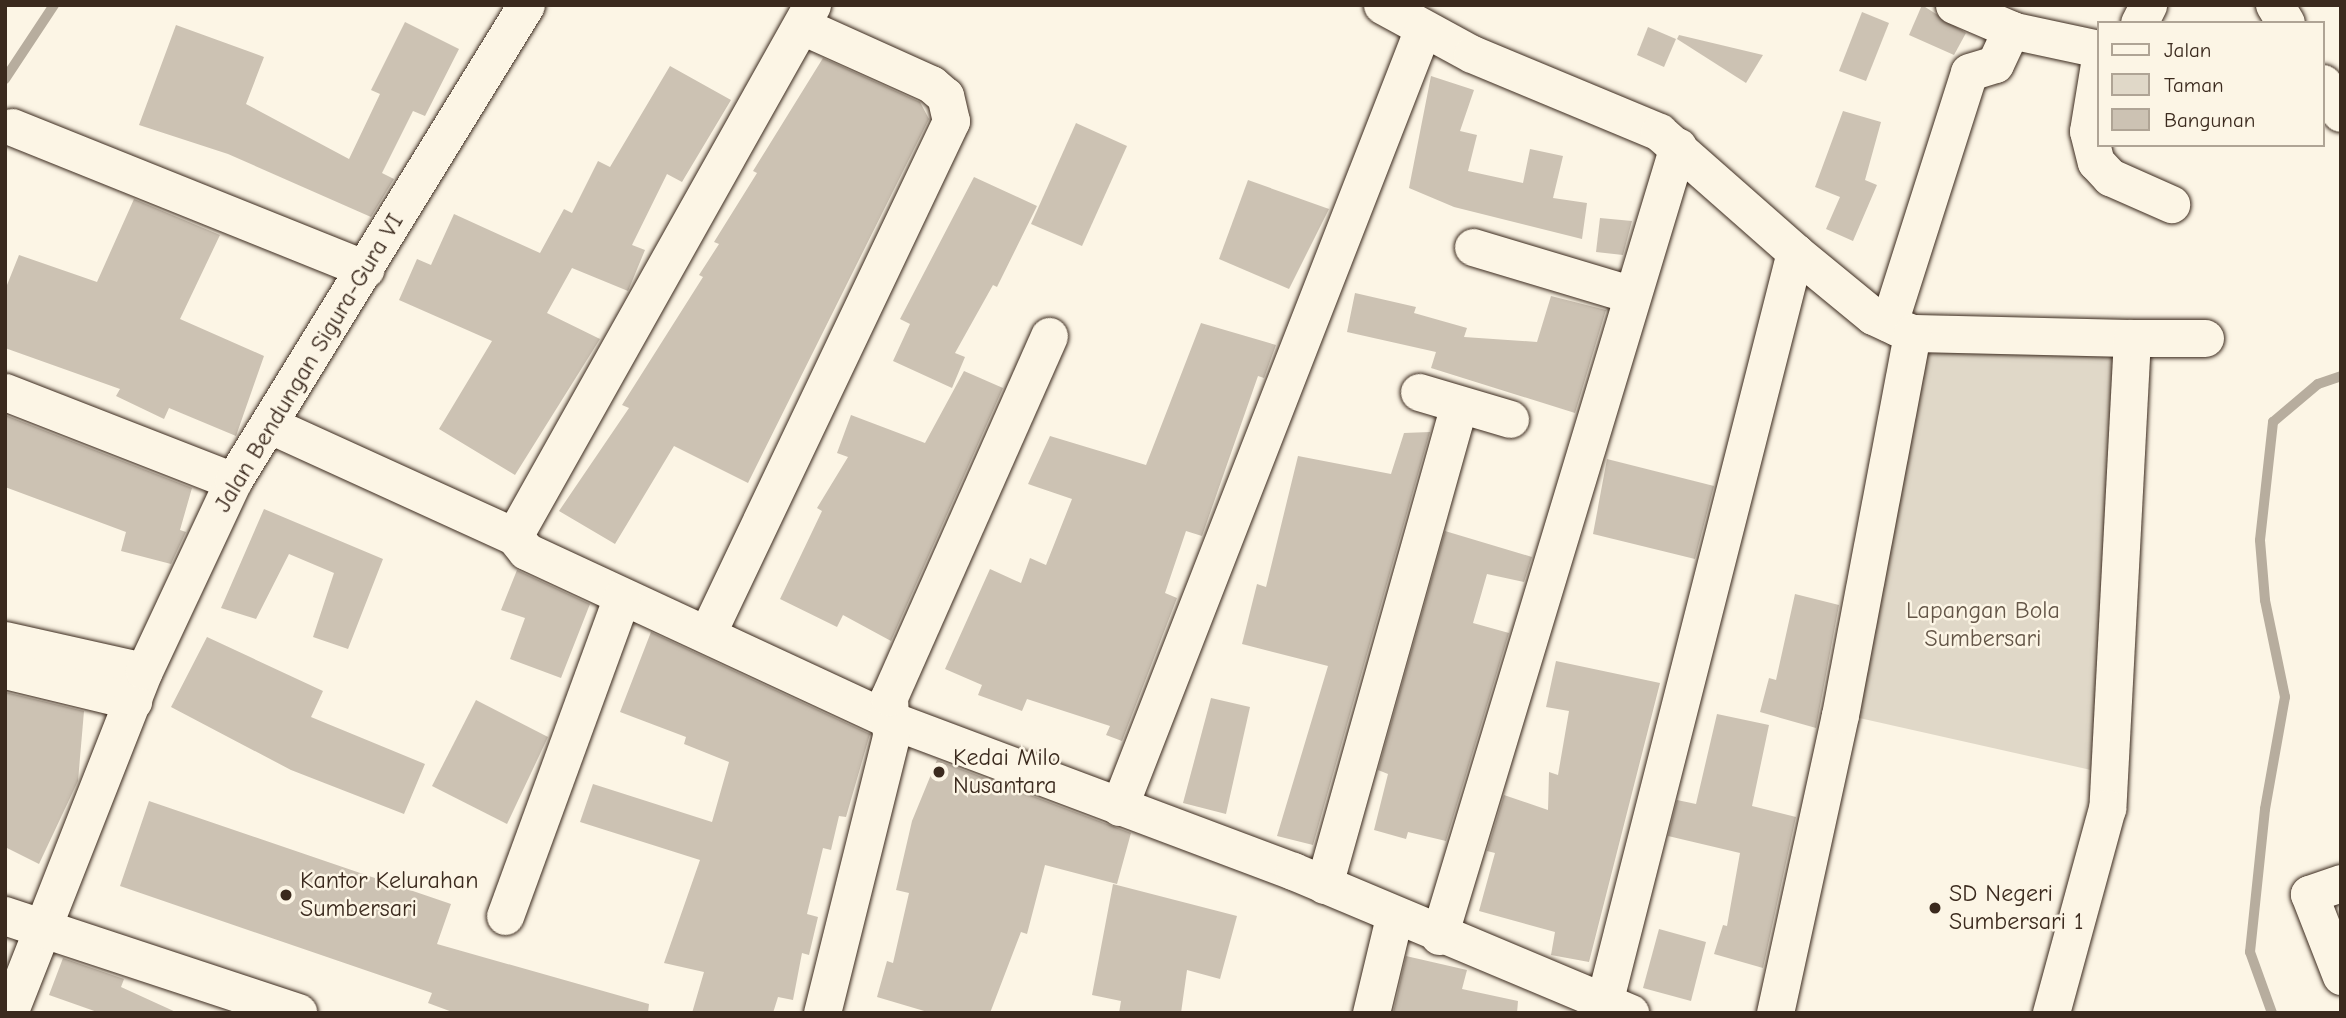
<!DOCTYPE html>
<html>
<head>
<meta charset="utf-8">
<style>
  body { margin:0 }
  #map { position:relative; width:2346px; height:1018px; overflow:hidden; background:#fcf5e5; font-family:"Comic Neue",sans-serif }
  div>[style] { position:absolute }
  .green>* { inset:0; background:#e0d8c8 }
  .stream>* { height:10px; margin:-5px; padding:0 5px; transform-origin:5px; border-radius:5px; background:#b7ad9e }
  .building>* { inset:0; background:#ccc2b3 }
  .roads { filter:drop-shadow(0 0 2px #3b2a1e) drop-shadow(0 0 2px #3b2a1e) }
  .street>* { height:37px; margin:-18.5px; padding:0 18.5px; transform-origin:18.5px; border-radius:18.5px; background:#fcf5e5 }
  .secondary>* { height:38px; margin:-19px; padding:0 19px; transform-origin:19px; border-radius:19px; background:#fcf5e5 }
  .primary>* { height:38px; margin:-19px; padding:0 19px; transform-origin:19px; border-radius:19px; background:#fcf5e5 }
  .dots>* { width:19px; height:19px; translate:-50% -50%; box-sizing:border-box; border:4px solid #fcf5e5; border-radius:50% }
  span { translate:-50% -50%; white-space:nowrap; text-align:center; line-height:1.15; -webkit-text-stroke:5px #fcf5e5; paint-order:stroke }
  .street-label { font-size:24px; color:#3b2a1e }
  .park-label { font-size:24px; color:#645648 }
  .poi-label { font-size:24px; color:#3b2a1e }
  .left { translate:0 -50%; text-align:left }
  .frame { position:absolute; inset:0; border:7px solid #3b2a1e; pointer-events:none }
  .legend { position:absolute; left:2097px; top:21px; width:228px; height:126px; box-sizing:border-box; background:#fcf5e5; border:2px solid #afa495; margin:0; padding:9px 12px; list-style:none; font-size:21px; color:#3b2a1e }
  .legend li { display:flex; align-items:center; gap:14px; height:35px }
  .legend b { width:35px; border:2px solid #afa495 }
</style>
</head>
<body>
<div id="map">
  <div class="green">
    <i style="clip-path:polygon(2115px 348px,2091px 770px,1846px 715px,1925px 349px)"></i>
  </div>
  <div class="stream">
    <i style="left:5px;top:79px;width:89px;rotate:-56.5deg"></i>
    <i style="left:2272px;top:1013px;width:65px;rotate:-109.8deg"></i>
    <i style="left:2250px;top:952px;width:144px;rotate:-84deg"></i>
    <i style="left:2265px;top:809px;width:114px;rotate:-79.9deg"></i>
    <i style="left:2285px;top:697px;width:99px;rotate:-101.7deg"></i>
    <i style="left:2265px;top:600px;width:60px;rotate:-94.8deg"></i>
    <i style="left:2260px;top:540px;width:119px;rotate:-83.7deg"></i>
    <i style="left:2273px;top:422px;width:59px;rotate:-40.2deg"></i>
    <i style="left:2318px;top:384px;width:24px;rotate:-19deg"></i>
  </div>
  <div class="building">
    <i style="clip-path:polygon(1922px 5px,1966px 33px,1954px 55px,1909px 35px)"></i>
    <i style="clip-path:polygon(1862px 12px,1889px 23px,1866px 81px,1839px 71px)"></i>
    <i style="clip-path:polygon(405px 22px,459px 49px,425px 116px,413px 111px,382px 173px,394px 179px,371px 217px,228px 154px,139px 125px,176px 25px,264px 57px,246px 104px,349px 159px,380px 94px,371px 90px)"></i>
    <i style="clip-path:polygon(1648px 27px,1676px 39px,1664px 67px,1637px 55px)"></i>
    <i style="clip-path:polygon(1679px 35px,1763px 55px,1746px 83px,1677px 39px)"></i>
    <i style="clip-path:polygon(823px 58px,920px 102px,929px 119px,748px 483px,674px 446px,615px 544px,559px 511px,629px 408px,622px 405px,703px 277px,699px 275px,719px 244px,714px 242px,757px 173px,753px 171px)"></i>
    <i style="clip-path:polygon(670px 66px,731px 100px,682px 182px,667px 174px,632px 245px,645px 250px,628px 291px,572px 268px,547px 313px,600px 339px,515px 475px,439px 429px,492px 341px,399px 300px,417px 259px,431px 265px,454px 214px,540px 253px,564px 209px,572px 213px,598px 161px,610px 167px)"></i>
    <i style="clip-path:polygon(1431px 76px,1474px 90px,1460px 131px,1477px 135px,1468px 171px,1523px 183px,1530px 149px,1563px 156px,1553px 198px,1587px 203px,1582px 239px,1454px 207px,1409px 188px)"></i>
    <i style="clip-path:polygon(1843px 111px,1881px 122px,1865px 180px,1877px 185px,1853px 241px,1826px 229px,1840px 197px,1815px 187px)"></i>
    <i style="clip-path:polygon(1076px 123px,1127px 146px,1082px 246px,1031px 224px)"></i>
    <i style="clip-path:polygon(974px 177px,1037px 206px,997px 287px,993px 285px,955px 353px,965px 357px,952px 388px,893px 361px,910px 324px,900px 319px)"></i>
    <i style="clip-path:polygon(1248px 180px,1329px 209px,1289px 289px,1219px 259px)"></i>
    <i style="clip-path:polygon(134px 199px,220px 235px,180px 319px,264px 356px,236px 436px,169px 408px,164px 419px,116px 396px,120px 389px,5px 348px,5px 290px,19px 255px,97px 282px)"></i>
    <i style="clip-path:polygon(1600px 218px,1632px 221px,1623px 255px,1596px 252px)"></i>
    <i style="clip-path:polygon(1355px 293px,1416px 307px,1414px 313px,1467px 328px,1464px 337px,1537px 342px,1551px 296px,1606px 310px,1575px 413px,1431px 368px,1436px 352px,1347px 332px)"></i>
    <i style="clip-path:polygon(1201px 323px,1276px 345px,1264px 378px,1258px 376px,1202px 536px,1186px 531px,1165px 593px,1177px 598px,1122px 741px,1106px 735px,1110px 726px,1027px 699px,1022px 711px,978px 695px,982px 685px,945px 669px,990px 569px,1021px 583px,1030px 558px,1046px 565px,1072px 499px,1028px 484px,1050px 436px,1146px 465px)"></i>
    <i style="clip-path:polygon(964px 371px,1003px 388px,891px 641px,843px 615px,837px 627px,780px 599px,822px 511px,817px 508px,848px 457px,837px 453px,851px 415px,925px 443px)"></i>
    <i style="clip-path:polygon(5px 415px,192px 488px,180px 530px,186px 532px,171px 564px,121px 551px,126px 532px,5px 487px)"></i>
    <i style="clip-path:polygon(1430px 432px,1313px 845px,1277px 836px,1328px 666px,1242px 644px,1257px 584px,1266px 587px,1298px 456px,1391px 474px,1404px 433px)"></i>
    <i style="clip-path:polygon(1607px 459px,1714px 486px,1695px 559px,1593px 534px)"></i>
    <i style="clip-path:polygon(264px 509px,383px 559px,348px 649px,313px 637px,334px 573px,289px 554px,256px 619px,221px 608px)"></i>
    <i style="clip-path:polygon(1445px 531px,1532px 557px,1524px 582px,1487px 574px,1473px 623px,1509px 633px,1446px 841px,1408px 832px,1406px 839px,1374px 830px,1388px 774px,1378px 770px)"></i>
    <i style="clip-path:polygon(517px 570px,590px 604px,561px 678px,510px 659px,525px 618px,501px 610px)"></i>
    <i style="clip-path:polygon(1795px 594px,1839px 605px,1816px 728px,1760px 712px,1769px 678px,1776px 680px)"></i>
    <i style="clip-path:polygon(651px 632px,870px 734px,846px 817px,839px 816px,831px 850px,823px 848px,807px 914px,818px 917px,809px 955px,802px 953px,793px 1000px,778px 997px,773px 1013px,692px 1013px,704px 972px,664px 963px,700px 860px,580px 822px,593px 784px,712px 822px,729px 762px,684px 744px,686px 737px,620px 712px)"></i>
    <i style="clip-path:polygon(207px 637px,323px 691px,311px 717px,425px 764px,404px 814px,291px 770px,171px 707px)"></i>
    <i style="clip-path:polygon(1556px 661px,1660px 683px,1589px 962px,1551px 955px,1555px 932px,1479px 911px,1495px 853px,1487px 851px,1504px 795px,1548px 810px,1549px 772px,1558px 775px,1569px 711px,1546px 707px)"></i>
    <i style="clip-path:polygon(5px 692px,84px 711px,78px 781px,39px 864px,5px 847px)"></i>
    <i style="clip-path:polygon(1211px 698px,1250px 707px,1226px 814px,1183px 803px)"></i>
    <i style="clip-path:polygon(476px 700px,548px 737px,507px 824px,432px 786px)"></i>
    <i style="clip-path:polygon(1717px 714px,1769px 725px,1752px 806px,1796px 817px,1763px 968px,1714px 954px,1723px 925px,1727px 926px,1740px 853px,1668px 836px,1677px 800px,1696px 804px)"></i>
    <i style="clip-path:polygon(937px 760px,1131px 833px,1117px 884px,1045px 865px,1027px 934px,1021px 932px,990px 1013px,931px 1013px,877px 997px,887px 961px,893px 963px,909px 893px,896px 890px,912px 821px)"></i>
    <i style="clip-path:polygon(149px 801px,451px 904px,437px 944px,649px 1004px,648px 1013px,455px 1013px,428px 1003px,432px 993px,120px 886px)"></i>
    <i style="clip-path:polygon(1113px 884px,1237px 916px,1220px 979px,1187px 970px,1181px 1013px,1119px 1013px,1121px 1001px,1092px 995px)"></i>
    <i style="clip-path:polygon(1659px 929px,1706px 942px,1691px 1001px,1643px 988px)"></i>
    <i style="clip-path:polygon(1406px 956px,1467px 970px,1462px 989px,1518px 1001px,1517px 1013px,1393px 1013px)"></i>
    <i style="clip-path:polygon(63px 958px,124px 979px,121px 987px,178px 1013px,100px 1013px,49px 995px)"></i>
  </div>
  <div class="roads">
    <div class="street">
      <i style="left:1382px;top:5px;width:102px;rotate:28.6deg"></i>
      <i style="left:1472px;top:54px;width:203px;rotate:22.6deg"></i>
      <i style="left:1659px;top:132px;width:181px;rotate:41.4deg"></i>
      <i style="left:1795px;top:252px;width:101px;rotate:39.4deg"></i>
      <i style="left:1873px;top:316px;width:26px;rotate:25deg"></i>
      <i style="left:1897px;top:327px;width:16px;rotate:22deg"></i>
      <i style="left:1912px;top:333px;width:220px;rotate:1.3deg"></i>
      <i style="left:2132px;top:338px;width:471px;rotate:93deg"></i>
      <i style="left:2107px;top:808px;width:213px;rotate:105.3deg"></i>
      <i style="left:1954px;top:5px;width:66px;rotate:23.1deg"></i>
      <i style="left:2015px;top:31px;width:86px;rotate:12.1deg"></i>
      <i style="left:2139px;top:23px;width:20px;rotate:-63deg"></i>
      <i style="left:2099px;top:64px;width:68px;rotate:99.3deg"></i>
      <i style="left:2088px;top:131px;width:32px;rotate:76deg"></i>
      <i style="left:2096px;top:162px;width:21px;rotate:47deg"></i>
      <i style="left:2110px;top:177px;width:67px;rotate:23.9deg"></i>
      <i style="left:12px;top:127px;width:381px;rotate:21.9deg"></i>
      <i style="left:1473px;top:247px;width:164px;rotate:16.7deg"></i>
      <i style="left:1889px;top:323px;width:263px;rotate:-72.3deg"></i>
      <i style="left:1969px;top:72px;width:27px;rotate:-17deg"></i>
      <i style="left:1995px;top:64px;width:38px;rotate:-65deg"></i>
      <i style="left:2132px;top:338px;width:73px"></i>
      <i style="left:5px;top:392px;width:245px;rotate:21.3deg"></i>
      <i style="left:1419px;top:392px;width:95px;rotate:16.5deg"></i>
      <i style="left:270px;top:425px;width:268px;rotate:24.5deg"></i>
      <i style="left:514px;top:536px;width:19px;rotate:51deg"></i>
      <i style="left:526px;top:551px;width:397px;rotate:24.9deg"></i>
      <i style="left:886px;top:718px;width:435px;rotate:20.6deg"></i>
      <i style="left:1293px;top:871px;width:366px;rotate:22.8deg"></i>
      <i style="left:514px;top:536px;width:609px;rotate:-60.7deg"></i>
      <i style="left:708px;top:632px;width:566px;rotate:-64.57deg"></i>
      <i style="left:951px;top:121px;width:26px;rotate:-103deg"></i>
      <i style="left:945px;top:96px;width:18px;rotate:-139deg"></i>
      <i style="left:931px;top:84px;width:141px;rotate:-155.8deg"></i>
      <i style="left:5px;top:640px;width:142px;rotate:12.6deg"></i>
      <i style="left:5px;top:670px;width:132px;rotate:13.6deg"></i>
      <i style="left:1119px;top:807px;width:833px;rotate:-68.67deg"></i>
      <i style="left:2341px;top:883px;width:34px;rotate:161deg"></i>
      <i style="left:2309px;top:894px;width:88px;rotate:68.7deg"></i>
      <i style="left:1324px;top:885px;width:499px;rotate:-74.3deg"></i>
      <i style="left:505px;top:916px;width:340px;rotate:-69.9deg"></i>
      <i style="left:1439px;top:936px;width:825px;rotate:-73.17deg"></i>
      <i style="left:1604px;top:1003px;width:775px;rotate:-75.73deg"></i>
      <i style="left:9px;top:1013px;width:368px;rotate:-68.5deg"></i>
      <i style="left:144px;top:671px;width:210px;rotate:-64.9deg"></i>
      <i style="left:233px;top:481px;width:559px;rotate:-58.39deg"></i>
      <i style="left:822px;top:1013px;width:284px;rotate:-76deg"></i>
      <i style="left:891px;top:737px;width:40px;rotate:-92.9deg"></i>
      <i style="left:889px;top:697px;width:395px;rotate:-66.1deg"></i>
      <i style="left:1371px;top:1013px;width:99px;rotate:-76.5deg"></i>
      <i style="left:1775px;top:1013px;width:305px;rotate:-77.7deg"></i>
      <i style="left:1840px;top:715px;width:389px;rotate:-79.3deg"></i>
    </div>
    <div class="secondary">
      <i style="left:5px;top:916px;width:309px;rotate:18.3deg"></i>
    </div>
    <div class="primary">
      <i style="left:2275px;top:5px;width:21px;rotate:59deg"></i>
      <i style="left:2323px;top:84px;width:34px;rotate:58deg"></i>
    </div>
  </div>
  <div class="dots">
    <i style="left:939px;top:772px;background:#3b2a1e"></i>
    <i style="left:286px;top:895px;background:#3b2a1e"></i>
    <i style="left:1935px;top:908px;background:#3b2a1e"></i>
  </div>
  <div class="street-label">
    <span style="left:309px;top:363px;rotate:-59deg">Jalan Bendungan Sigura-Gura VI</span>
  </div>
  <div class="park-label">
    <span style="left:1983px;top:625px">Lapangan Bola<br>Sumbersari</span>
  </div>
  <div class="poi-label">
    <span class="left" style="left:953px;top:772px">Kedai Milo<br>Nusantara</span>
    <span class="left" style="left:300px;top:895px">Kantor Kelurahan<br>Sumbersari</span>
    <span class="left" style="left:1949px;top:908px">SD Negeri<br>Sumbersari 1</span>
  </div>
  <div class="frame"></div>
  <ul class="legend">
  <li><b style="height:9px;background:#fcf5e5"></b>Jalan</li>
  <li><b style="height:19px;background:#e0d8c8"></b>Taman</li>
  <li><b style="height:19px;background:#ccc2b3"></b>Bangunan</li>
  </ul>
</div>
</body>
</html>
